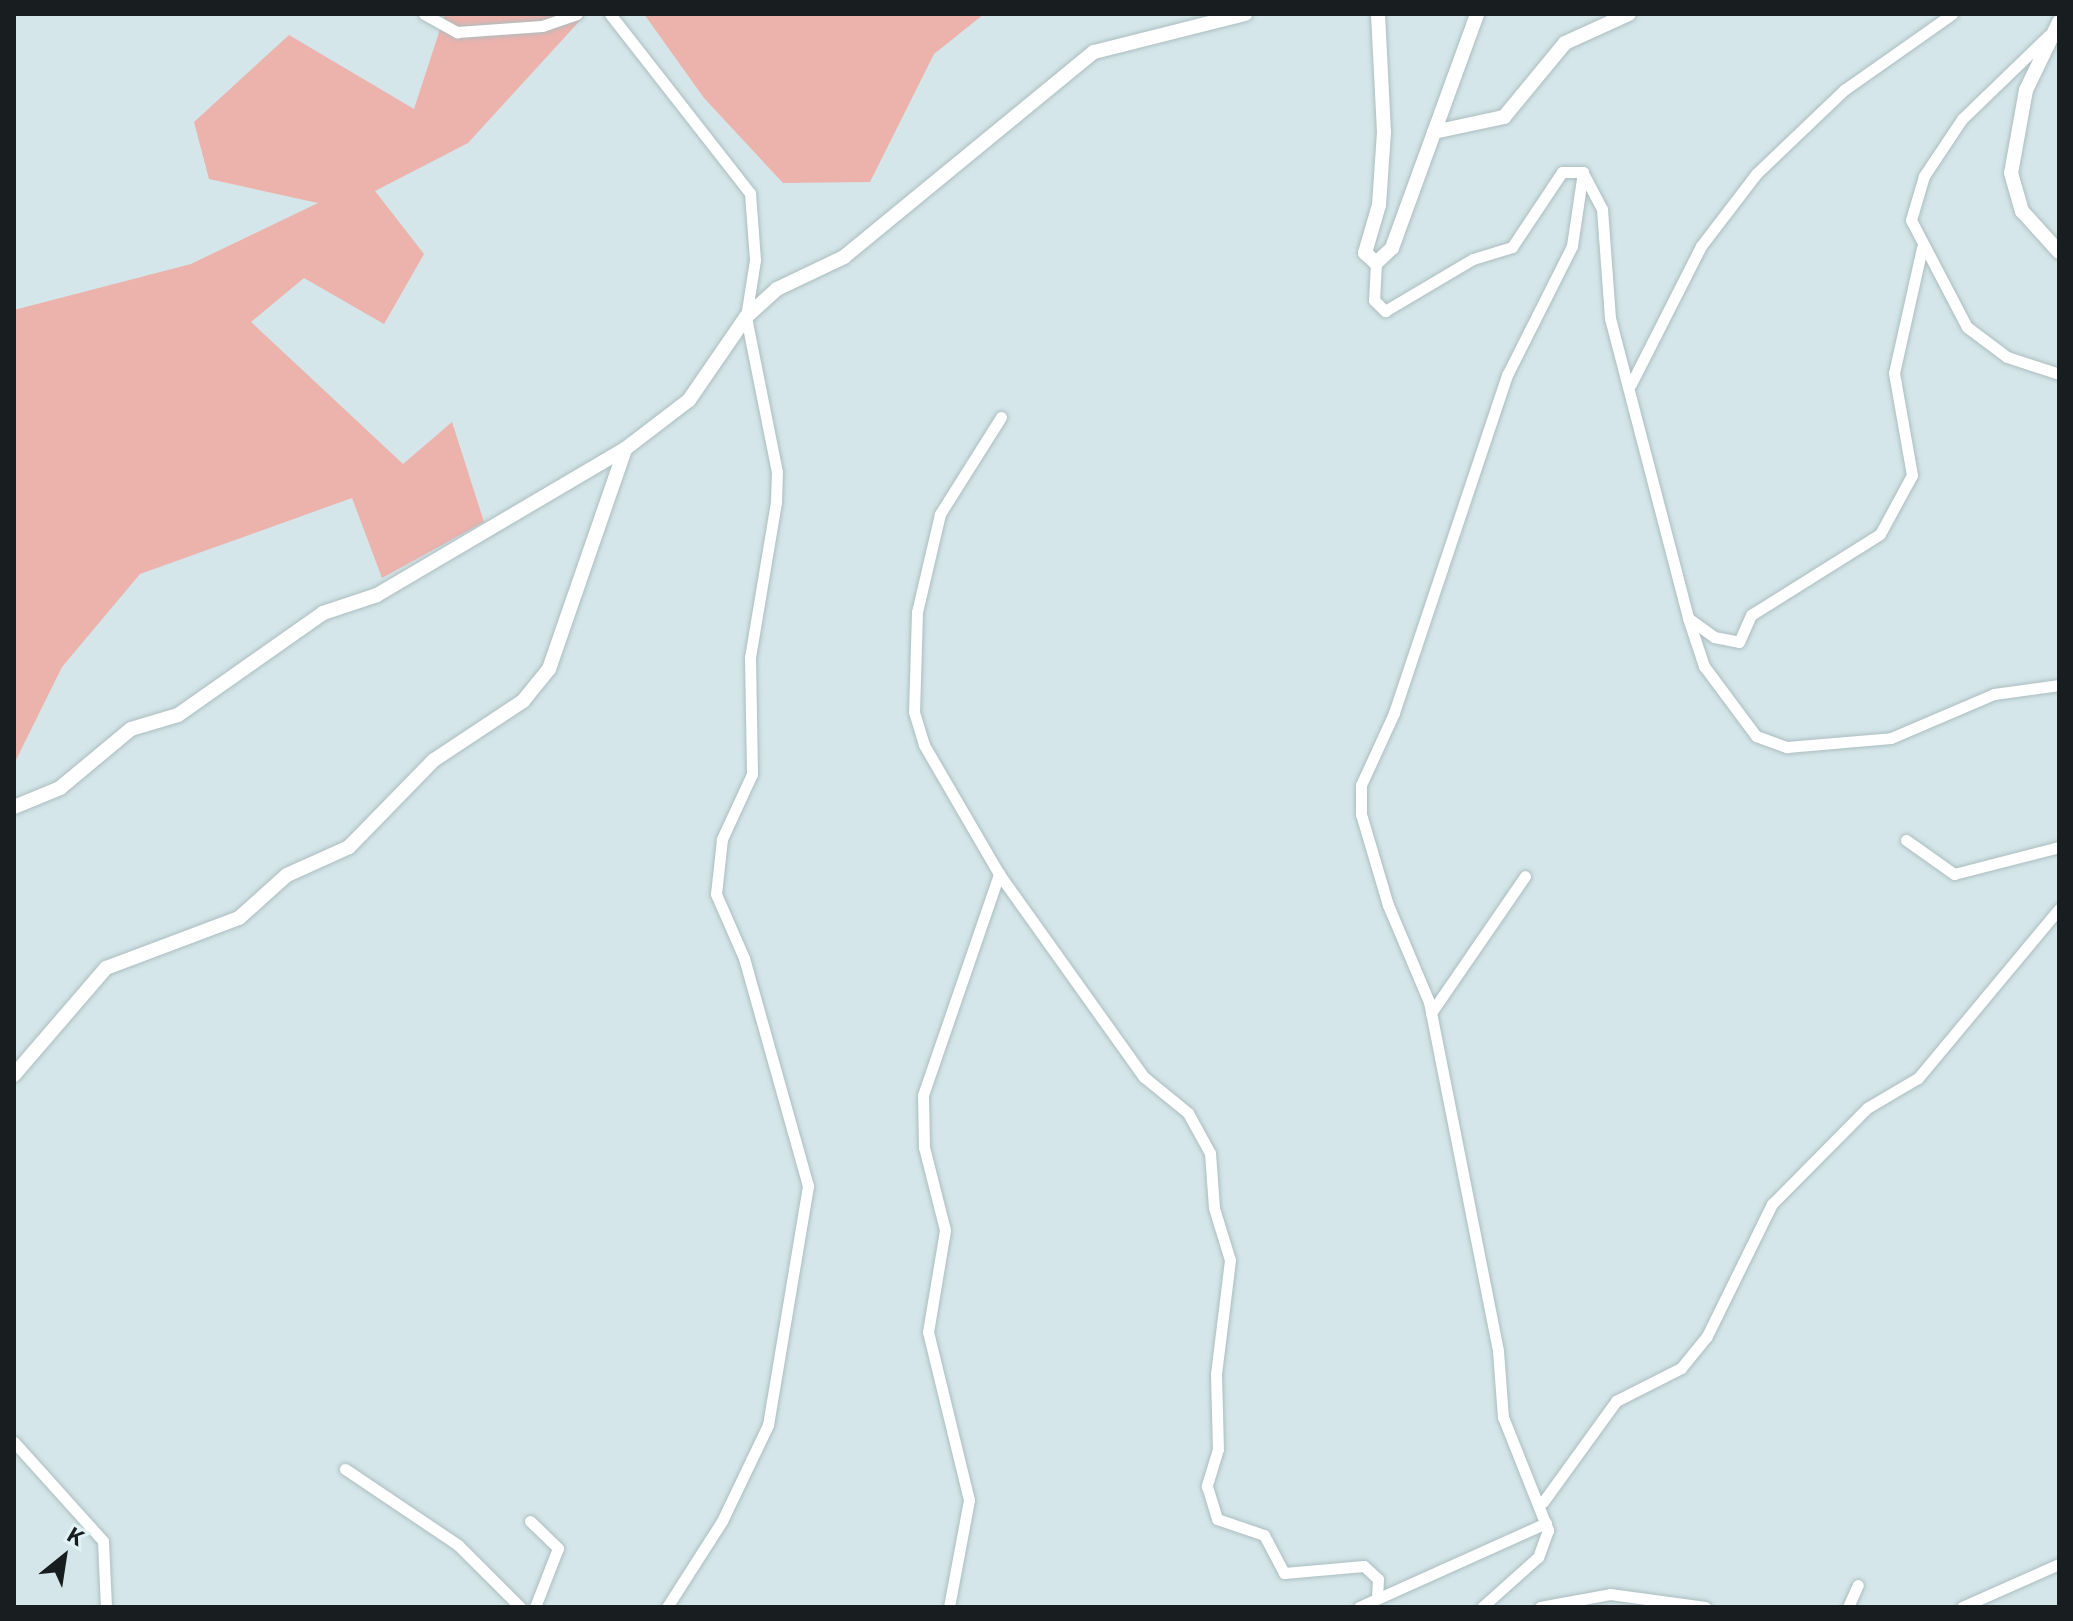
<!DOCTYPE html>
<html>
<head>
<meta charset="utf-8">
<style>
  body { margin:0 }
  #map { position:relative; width:2073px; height:1621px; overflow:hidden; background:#d4e6e9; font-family:"IBM Plex Sans",sans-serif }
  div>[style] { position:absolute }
  .green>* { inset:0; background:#ecb2ac }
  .roads { filter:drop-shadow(0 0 2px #acbdc0) drop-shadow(0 0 2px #acbdc0) }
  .minor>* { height:11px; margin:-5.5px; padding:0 5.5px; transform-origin:5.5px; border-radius:5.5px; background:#fff }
  .tertiary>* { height:14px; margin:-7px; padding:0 7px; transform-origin:7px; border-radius:7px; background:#fff }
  span { translate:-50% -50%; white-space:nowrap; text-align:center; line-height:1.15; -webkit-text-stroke:7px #e1f3f6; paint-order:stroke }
  .frame { position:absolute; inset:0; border:16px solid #181e1f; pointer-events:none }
  .north { position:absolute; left:24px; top:1517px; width:80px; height:80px; -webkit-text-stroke:6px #e1f3f6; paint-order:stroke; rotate:30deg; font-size:22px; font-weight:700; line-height:32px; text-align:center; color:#181e1f }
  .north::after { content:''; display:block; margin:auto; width:28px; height:36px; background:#181e1f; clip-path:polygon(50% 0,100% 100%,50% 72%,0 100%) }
</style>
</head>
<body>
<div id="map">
  <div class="green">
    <i style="clip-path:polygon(445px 14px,586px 14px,468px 143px,375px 191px,424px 254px,384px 324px,304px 278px,251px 322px,403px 464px,452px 422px,484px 522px,382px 578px,352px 498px,140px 574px,62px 667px,14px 764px,14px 310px,191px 264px,318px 203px,209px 179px,194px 122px,289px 35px,414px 109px)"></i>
    <i style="clip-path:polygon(644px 14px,984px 14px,934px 54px,870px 182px,783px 183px,704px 98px)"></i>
  </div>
  <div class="roads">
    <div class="minor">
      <i style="left:424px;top:14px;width:38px;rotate:29deg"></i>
      <i style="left:457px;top:32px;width:85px;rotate:-4deg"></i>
      <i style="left:542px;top:26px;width:37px;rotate:-19deg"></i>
      <i style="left:610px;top:14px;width:227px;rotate:52deg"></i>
      <i style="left:750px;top:193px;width:67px;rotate:85.7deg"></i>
      <i style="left:755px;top:260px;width:58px;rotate:99deg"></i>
      <i style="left:746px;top:317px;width:158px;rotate:78.7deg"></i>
      <i style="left:777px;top:472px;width:30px;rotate:92deg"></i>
      <i style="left:776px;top:502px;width:157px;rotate:99.5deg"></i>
      <i style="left:750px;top:657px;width:117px;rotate:89deg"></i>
      <i style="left:752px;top:774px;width:72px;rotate:114.8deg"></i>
      <i style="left:722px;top:839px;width:55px;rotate:96.2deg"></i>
      <i style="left:716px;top:894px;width:70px;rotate:66.4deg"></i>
      <i style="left:744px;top:958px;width:237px;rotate:74.3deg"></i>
      <i style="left:808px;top:1186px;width:242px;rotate:99.5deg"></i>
      <i style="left:768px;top:1425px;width:106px;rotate:115.6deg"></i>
      <i style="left:722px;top:1521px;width:102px;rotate:122.6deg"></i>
      <i style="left:2049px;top:35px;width:121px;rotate:136deg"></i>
      <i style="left:1962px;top:119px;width:69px;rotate:123.7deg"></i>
      <i style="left:1924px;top:176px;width:46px;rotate:106.5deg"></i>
      <i style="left:1911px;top:220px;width:121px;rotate:62.4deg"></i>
      <i style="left:1967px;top:327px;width:50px;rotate:36.9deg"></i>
      <i style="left:2007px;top:357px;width:55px;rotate:18.1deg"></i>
      <i style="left:1583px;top:173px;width:41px;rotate:62.2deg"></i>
      <i style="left:1602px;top:209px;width:109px;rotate:85.8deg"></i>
      <i style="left:1610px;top:318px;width:310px;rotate:75.4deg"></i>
      <i style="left:1688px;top:618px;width:51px;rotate:71.6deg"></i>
      <i style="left:1704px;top:666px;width:87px;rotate:53.4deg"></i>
      <i style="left:1756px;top:736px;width:33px;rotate:20deg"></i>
      <i style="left:1787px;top:747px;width:104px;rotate:-4.9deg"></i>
      <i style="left:1891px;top:738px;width:112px;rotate:-23.1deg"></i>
      <i style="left:1994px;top:694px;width:66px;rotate:-7.9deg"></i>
      <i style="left:1376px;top:263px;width:37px;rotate:93deg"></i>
      <i style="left:1374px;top:300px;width:16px;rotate:45deg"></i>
      <i style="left:1385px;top:311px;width:102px;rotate:-30.6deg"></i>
      <i style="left:1473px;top:259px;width:41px;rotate:-17.1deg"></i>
      <i style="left:1512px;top:247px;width:90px;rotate:-56.3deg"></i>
      <i style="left:1562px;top:172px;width:21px"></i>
      <i style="left:1583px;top:172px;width:75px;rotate:98.5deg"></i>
      <i style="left:1572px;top:246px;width:144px;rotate:116.7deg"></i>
      <i style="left:1507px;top:375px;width:356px;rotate:108.5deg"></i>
      <i style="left:1394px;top:713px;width:79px;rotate:114.6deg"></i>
      <i style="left:1361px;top:785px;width:29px;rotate:90deg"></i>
      <i style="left:1361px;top:814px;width:95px;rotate:73.5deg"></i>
      <i style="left:1388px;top:905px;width:105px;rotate:67.1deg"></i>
      <i style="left:1429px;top:1002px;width:356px;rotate:78.8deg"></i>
      <i style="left:1498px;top:1351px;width:66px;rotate:85.7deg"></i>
      <i style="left:1503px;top:1417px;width:122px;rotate:68.3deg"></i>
      <i style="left:1548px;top:1530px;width:29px;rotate:110deg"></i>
      <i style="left:1538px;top:1557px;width:75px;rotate:138.2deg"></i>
      <i style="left:1631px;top:384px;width:155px;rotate:-63.1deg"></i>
      <i style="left:1701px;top:246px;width:91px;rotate:-52.6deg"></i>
      <i style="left:1756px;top:174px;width:122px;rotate:-43.7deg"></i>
      <i style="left:1844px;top:90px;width:132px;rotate:-35.1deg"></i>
      <i style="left:1001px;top:417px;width:115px;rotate:122.2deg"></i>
      <i style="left:940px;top:514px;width:101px;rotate:103.2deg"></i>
      <i style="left:917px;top:612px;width:100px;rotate:91.7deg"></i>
      <i style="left:914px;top:712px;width:34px;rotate:73deg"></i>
      <i style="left:924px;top:745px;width:149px;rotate:59.8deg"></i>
      <i style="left:999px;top:874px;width:249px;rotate:54.5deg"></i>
      <i style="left:1144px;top:1077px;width:57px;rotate:39.3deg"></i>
      <i style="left:1188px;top:1113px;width:46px;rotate:61.2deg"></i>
      <i style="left:1210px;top:1153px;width:55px;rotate:85.8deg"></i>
      <i style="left:1214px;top:1208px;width:54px;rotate:72.9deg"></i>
      <i style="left:1230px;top:1260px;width:115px;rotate:97deg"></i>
      <i style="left:1216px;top:1374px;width:75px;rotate:88.5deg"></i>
      <i style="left:1218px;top:1449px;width:39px;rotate:107deg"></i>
      <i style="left:1207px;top:1486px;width:34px;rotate:73deg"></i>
      <i style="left:1217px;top:1519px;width:50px;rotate:18.8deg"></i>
      <i style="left:1264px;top:1535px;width:43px;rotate:62.2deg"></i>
      <i style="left:1284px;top:1573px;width:80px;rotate:-5deg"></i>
      <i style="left:1364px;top:1566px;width:19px;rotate:43deg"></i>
      <i style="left:1378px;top:1579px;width:17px;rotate:93deg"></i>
      <i style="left:1688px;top:618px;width:32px;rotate:36deg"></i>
      <i style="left:1714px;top:637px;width:25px;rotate:11deg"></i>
      <i style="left:1739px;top:642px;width:30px;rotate:-66deg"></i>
      <i style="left:1751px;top:615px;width:152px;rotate:-32.1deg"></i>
      <i style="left:1880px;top:534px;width:67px;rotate:-61.5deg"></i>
      <i style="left:1912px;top:475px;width:104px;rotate:-100deg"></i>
      <i style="left:1894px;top:373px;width:128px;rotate:-77.4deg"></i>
      <i style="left:1906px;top:840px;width:59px;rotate:35.3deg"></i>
      <i style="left:1954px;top:874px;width:108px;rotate:-14.4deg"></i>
      <i style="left:1431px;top:1013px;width:166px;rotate:-55.5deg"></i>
      <i style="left:14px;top:1442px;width:133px;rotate:48deg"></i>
      <i style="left:103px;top:1541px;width:66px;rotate:87.4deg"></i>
      <i style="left:345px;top:1469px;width:136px;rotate:33.9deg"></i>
      <i style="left:458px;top:1545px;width:88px;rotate:45deg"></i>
      <i style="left:1543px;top:1502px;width:125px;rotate:-54.1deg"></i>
      <i style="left:1616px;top:1401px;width:73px;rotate:-26.9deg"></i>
      <i style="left:1681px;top:1368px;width:41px;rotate:-50.9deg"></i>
      <i style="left:1707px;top:1336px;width:147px;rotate:-63.8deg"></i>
      <i style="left:1772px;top:1204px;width:135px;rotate:-45.3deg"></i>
      <i style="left:1867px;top:1108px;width:59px;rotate:-30.5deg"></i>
      <i style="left:1918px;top:1078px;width:220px;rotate:-50.2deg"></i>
      <i style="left:530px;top:1521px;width:39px;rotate:44deg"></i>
      <i style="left:558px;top:1548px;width:63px;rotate:111.3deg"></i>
      <i style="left:949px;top:1607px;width:109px;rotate:-79.4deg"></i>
      <i style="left:969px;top:1500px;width:173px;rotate:-103.7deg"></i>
      <i style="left:928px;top:1332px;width:103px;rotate:-80.5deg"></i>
      <i style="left:945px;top:1230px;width:86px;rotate:-104.2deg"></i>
      <i style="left:924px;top:1147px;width:52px;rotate:-91.1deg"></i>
      <i style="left:923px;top:1095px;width:234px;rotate:-71deg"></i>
      <i style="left:1359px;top:1607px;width:205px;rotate:-24.2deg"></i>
      <i style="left:1540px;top:1607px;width:71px;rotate:-10.5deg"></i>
      <i style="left:1610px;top:1594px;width:96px;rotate:7.8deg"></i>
      <i style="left:1848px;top:1607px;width:24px;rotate:-66deg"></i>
      <i style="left:1962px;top:1607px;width:106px;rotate:-23.9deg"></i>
    </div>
    <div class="tertiary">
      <i style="left:1378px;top:14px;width:118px;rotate:87.1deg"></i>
      <i style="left:1384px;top:132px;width:73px;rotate:93.9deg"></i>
      <i style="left:1379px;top:205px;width:50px;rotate:106.3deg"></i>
      <i style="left:1365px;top:253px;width:15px;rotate:42deg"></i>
      <i style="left:1376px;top:263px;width:22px;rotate:-43deg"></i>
      <i style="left:1392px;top:248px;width:249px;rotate:-70deg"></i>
      <i style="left:2059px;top:22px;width:76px;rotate:115.9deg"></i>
      <i style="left:2026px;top:90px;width:84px;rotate:100.2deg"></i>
      <i style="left:2011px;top:173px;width:40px;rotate:74deg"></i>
      <i style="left:2022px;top:211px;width:55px;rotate:47.9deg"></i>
      <i style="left:1434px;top:132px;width:72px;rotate:-12.1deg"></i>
      <i style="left:1504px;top:117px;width:96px;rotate:-50.5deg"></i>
      <i style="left:1565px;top:43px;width:70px;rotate:-24.4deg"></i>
      <i style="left:14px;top:807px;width:50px;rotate:-22.4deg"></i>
      <i style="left:60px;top:788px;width:92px;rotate:-39.7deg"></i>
      <i style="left:131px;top:729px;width:49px;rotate:-16.6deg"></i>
      <i style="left:178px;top:715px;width:177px;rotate:-35.1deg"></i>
      <i style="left:323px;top:613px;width:57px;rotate:-18.4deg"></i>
      <i style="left:377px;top:595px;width:286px;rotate:-30.5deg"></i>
      <i style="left:14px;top:1075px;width:141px;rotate:-49.3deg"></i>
      <i style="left:106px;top:968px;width:142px;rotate:-20.6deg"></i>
      <i style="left:239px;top:918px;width:64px;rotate:-41.9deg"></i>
      <i style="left:287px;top:875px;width:68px;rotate:-24.3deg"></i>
      <i style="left:349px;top:847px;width:122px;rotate:-45.7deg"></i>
      <i style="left:434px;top:760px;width:107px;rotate:-33.5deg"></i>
      <i style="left:523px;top:701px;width:41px;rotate:-50.9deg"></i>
      <i style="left:549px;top:669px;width:233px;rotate:-70.9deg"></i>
      <i style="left:625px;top:449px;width:81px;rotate:-37.4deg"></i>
      <i style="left:689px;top:400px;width:101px;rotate:-55.5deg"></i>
      <i style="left:746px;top:317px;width:42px;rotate:-42.1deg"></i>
      <i style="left:777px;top:289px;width:74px;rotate:-25.5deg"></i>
      <i style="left:844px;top:257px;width:323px;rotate:-39.4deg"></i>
      <i style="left:1094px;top:52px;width:156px;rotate:-14.1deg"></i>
    </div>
  </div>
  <div class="frame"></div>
  <div class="north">K</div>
</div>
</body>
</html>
